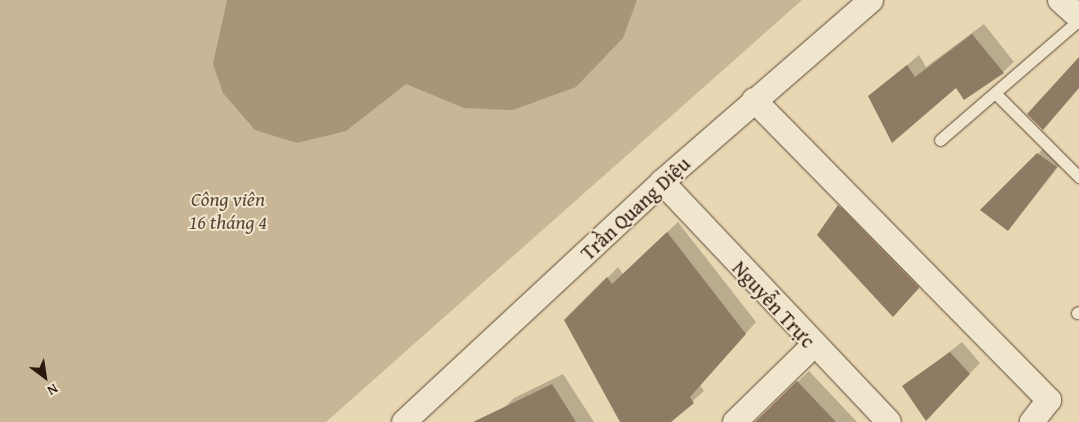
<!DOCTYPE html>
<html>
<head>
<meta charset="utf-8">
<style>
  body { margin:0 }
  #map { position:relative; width:1079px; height:422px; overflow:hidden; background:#e8d7b2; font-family:"Gentium Book Plus",serif }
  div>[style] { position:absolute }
  .green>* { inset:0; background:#c8b696 }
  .water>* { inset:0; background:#a9967a }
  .shadow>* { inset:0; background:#0003 }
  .building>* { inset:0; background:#8f7b63 }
  .roads { filter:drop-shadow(0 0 1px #5c4736) drop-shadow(0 0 1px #5c4736) }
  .service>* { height:11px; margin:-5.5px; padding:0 5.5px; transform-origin:5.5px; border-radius:5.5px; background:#f0e5cd }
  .minor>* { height:24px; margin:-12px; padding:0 12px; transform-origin:12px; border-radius:12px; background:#f0e5cd }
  span { translate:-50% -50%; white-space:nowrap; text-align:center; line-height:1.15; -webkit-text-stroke:4px #f0e5cd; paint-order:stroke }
  .park-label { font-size:20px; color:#5c4736; font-style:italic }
  .street-label { font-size:20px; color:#2e170d }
  .north { position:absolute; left:20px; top:352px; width:50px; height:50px; -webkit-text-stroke:4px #f0e5cd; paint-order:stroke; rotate:149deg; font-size:14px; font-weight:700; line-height:20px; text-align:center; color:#2e170d }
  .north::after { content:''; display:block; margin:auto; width:18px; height:22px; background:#2e170d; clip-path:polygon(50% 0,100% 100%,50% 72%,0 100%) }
</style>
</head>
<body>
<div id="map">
  <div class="green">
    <i style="clip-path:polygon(0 0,802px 0,326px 422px,0 422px)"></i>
  </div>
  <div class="water">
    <i style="clip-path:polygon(227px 0,637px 0,623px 38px,576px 87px,513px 110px,464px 108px,406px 84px,346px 131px,297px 143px,255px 130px,223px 93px,213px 64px)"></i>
  </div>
  <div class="shadow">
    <i style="clip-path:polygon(984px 24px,1014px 62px,1003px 72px,957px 87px,870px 96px,919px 55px,926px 67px)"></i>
    <i style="clip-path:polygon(1049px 143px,1067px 156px,1008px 230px,982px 210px)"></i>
    <i style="clip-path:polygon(850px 196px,929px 276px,903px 305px,819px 235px)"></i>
    <i style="clip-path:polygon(678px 222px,756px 322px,700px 385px,704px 391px,669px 422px,621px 422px,566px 321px,618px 267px,623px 274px)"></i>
    <i style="clip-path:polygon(962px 342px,980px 363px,937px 408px,904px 387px)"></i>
    <i style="clip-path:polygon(809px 371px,857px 422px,753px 422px,757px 421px)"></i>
    <i style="clip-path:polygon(563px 374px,594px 422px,503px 422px,503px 409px,514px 398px)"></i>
  </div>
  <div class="building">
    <i style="clip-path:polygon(972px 34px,1004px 73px,964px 100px,956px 88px,892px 143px,868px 96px,907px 65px,915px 77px)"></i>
    <i style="clip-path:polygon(1079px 57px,1079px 88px,1043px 130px,1027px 114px)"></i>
    <i style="clip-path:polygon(1037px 153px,1057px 167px,1008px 231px,980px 210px)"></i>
    <i style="clip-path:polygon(838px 205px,919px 288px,893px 317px,817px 235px)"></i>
    <i style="clip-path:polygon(667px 232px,746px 334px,690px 397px,694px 403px,671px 422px,620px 422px,564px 320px,607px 277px,612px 284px)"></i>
    <i style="clip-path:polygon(950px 352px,970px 374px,926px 421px,902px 386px)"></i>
    <i style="clip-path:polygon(797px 381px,836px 422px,755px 422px)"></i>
    <i style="clip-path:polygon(552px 384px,576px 422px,473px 422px)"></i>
  </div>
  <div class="roads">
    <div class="service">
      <i style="left:995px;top:93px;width:119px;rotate:45deg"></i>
      <i style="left:940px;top:140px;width:184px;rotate:-40.8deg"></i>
      <i style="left:1077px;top:313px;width:2px;rotate:-27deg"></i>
    </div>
    <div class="minor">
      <i style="left:1060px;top:0;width:25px;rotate:42deg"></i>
      <i style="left:754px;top:100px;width:421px;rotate:45.5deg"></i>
      <i style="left:1049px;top:400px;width:28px;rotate:128deg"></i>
      <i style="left:662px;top:182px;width:330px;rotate:46.6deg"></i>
      <i style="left:404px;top:422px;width:352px;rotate:-42.9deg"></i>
      <i style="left:662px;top:182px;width:277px;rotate:-41deg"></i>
      <i style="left:735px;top:422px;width:109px;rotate:-44.3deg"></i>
    </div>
  </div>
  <div class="park-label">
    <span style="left:228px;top:210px">Công viên<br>16 tháng 4</span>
  </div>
  <div class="street-label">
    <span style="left:635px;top:208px;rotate:-43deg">Trần Quang Diệu</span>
    <span style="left:774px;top:304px;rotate:47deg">Nguyễn Trực</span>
  </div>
  <div class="north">N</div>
</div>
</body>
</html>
